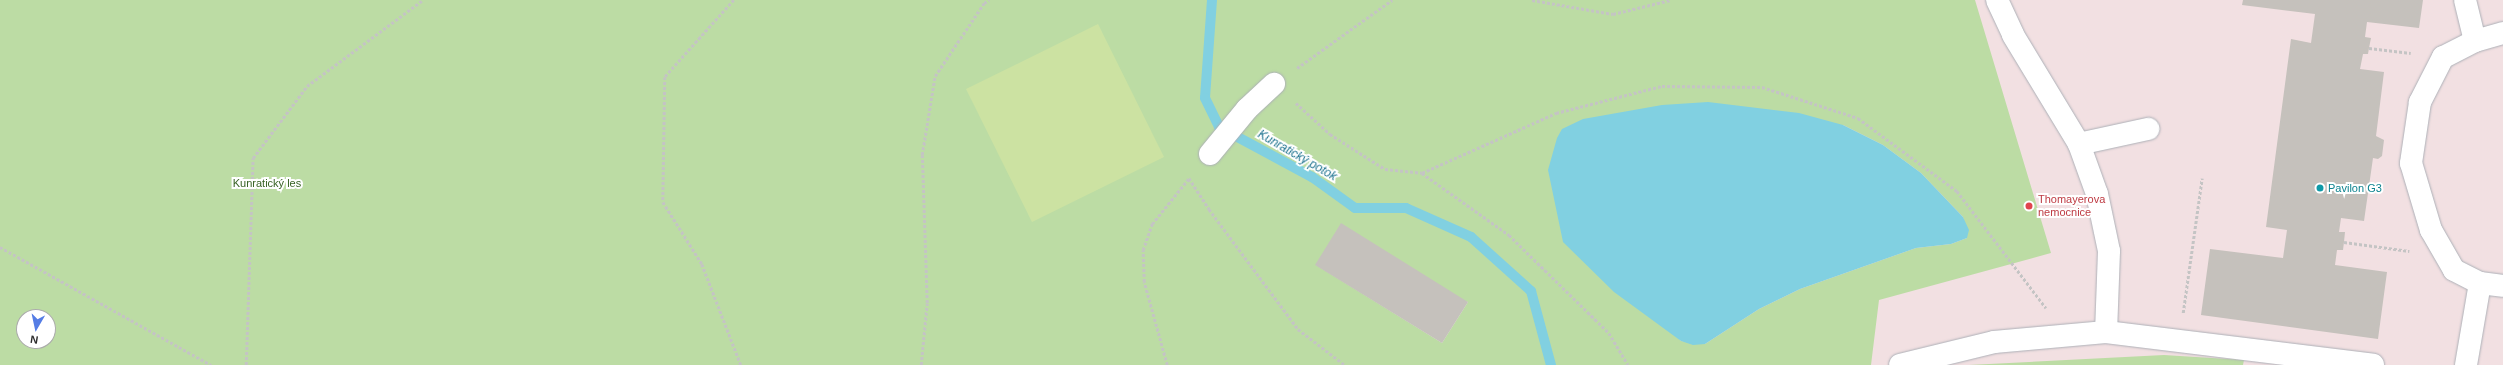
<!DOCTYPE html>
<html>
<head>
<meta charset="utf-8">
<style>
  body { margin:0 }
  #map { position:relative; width:2503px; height:365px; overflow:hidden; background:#ece6e1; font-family:Arial,sans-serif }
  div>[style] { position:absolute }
  .medical>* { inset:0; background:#f2e0e2 }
  .green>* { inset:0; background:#bcdca4 }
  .pitch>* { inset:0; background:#cce2a2 }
  .water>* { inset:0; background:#81d0e1 }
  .stream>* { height:10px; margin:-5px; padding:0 5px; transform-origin:5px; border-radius:5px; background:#81d0e1 }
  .building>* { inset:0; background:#c5c1bc }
  .path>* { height:2.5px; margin-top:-1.25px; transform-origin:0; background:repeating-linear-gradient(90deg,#c4c4c4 0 3px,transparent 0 5px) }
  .roads { filter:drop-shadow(0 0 1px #adb0b7) drop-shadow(0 0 1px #adb0b7) }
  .minor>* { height:22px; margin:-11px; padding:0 11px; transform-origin:11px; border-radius:11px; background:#fff }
  .dots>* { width:11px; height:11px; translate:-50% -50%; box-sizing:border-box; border:2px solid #fff; border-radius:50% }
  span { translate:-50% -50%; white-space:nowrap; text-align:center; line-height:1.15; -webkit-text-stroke:4px #fff; paint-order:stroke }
  .park-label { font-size:11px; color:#376224 }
  .culture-label { font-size:11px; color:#0d838f }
  .left { translate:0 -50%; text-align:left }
  .health-label { font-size:11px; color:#be3a42 }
  .water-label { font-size:12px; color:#1e738f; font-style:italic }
  .north { position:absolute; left:16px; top:309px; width:40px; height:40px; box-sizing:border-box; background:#fff; border:1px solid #ababab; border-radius:50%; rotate:189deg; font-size:11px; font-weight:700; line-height:16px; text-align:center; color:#2d2d2d }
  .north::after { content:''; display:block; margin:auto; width:14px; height:18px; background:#557de5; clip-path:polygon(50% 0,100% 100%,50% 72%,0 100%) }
</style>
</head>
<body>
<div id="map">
  <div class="medical">
    <i style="clip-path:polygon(1579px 0,2503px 0,2503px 365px,1679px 365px)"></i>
  </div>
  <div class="green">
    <i style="clip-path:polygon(evenodd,0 0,1975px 0,2051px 253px,1879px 300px,1871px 365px,0 365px,0 0,1843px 125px,1883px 145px,1921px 173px,1963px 217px,1967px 238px,1951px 244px,1916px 248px,1800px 289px,1759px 309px,1705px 344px,1681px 341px,1671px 332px,1843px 125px,0 0,1316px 265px,1468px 302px,1442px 343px,1316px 265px,0 0,24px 317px,48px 317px,48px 341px,24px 341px,24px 317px)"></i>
    <i style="clip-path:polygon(2164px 355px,2244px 360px,2243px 365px,1969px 365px)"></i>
  </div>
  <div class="pitch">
    <i style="clip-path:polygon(1098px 24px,1164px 157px,1032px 222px,966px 89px)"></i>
  </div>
  <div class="water">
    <i style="clip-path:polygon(1708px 102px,1799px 113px,1843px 125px,1883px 145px,1921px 173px,1963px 217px,1969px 230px,1967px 238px,1951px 244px,1916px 248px,1800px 289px,1759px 309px,1705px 344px,1693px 345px,1681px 341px,1614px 292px,1563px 242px,1548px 170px,1557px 138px,1562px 129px,1583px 119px,1662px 105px)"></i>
  </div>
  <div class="stream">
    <i style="left:1212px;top:0;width:98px;rotate:94.1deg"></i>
    <i style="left:1205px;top:98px;width:32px;rotate:64deg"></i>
    <i style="left:1219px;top:127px;width:106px;rotate:28.3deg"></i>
    <i style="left:1312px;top:177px;width:53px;rotate:35.8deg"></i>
    <i style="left:1355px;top:208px;width:51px"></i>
    <i style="left:1406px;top:208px;width:71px;rotate:24deg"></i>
    <i style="left:1471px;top:237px;width:81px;rotate:42deg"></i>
    <i style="left:1531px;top:291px;width:77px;rotate:74.9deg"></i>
  </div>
  <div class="building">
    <i style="clip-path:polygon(2243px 0,2423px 0,2419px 28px,2367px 22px,2365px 37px,2371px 38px,2369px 48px,2368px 54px,2363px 54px,2360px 69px,2384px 72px,2376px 136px,2384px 140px,2382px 156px,2378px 159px,2373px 158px,2364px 221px,2341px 218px,2339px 232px,2345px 232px,2344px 242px,2343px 250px,2337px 250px,2335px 265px,2387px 272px,2378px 339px,2201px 315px,2210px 249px,2283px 258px,2287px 230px,2266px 227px,2291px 39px,2311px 43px,2315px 14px,2242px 5px)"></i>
    <i style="clip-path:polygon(1341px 223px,1468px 302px,1442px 343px,1315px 265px)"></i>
  </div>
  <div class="path">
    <i style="left:734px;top:0;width:103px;rotate:131.9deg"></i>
    <i style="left:665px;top:77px;width:125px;rotate:90.9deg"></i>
    <i style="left:663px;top:202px;width:73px;rotate:57.8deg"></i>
    <i style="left:702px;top:264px;width:108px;rotate:68.9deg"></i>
    <i style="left:1532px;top:0;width:82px;rotate:9.8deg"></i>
    <i style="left:1613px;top:14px;width:59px;rotate:-13.8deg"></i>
    <i style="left:2369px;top:48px;width:42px;rotate:6.8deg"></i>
    <i style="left:1297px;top:68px;width:117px;rotate:-35.6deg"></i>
    <i style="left:1296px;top:103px;width:46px;rotate:42.4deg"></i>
    <i style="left:1330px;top:134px;width:65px;rotate:32.5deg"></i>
    <i style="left:1385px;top:169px;width:37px;rotate:6deg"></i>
    <i style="left:1422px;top:173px;width:147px;rotate:-24.1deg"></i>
    <i style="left:1556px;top:113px;width:109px;rotate:-14.3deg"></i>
    <i style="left:1662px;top:86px;width:100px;rotate:0.6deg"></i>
    <i style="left:1762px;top:87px;width:101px;rotate:17.9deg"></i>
    <i style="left:1858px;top:118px;width:123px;rotate:36.4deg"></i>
    <i style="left:1957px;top:191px;width:147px;rotate:52.7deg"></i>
    <i style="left:1422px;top:173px;width:107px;rotate:35.5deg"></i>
    <i style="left:1509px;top:235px;width:140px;rotate:44.4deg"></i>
    <i style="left:1609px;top:333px;width:37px;rotate:59deg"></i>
    <i style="left:1189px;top:178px;width:37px;rotate:57deg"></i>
    <i style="left:1209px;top:209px;width:149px;rotate:53.4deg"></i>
    <i style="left:1298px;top:329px;width:59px;rotate:37.5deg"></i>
    <i style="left:2344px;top:242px;width:66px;rotate:7.9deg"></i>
    <i style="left:0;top:247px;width:242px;rotate:29.2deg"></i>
    <i style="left:2183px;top:313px;width:136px;rotate:-82deg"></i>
    <i style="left:246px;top:365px;width:207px;rotate:-88.1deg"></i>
    <i style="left:253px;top:158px;width:90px;rotate:-53.1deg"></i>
    <i style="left:307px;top:86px;width:144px;rotate:-36.6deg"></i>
    <i style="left:921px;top:365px;width:62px;rotate:-84.5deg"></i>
    <i style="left:927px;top:303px;width:148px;rotate:-91.9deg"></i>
    <i style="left:922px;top:155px;width:80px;rotate:-80.7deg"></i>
    <i style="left:935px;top:76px;width:88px;rotate:-56.1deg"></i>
    <i style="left:984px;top:3px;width:6px;rotate:-31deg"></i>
    <i style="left:1167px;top:365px;width:86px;rotate:-105.5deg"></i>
    <i style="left:1144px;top:282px;width:32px;rotate:-92deg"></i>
    <i style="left:1143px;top:250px;width:28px;rotate:-71deg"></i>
    <i style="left:1152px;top:224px;width:60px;rotate:-51deg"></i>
  </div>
  <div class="roads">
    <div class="minor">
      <i style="left:1997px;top:0;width:38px;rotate:65deg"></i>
      <i style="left:2013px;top:35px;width:127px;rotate:58.8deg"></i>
      <i style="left:2079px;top:144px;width:53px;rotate:70.2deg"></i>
      <i style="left:2097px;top:194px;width:58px;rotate:78.1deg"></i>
      <i style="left:2109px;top:251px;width:81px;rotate:92.1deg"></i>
      <i style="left:2465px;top:0;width:42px;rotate:76.3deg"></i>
      <i style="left:2503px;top:33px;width:29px;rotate:164deg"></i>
      <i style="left:2475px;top:41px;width:36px;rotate:153deg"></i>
      <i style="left:2443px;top:57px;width:51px;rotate:117.1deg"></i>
      <i style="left:2420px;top:102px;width:62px;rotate:98.4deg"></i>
      <i style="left:2411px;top:163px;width:70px;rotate:73.4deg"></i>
      <i style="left:2431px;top:230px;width:46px;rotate:60.1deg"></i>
      <i style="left:2454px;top:270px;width:29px;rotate:27deg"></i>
      <i style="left:2480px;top:283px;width:23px;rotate:7deg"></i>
      <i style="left:2079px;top:144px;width:71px;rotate:-12.3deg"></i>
      <i style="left:1210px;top:154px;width:58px;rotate:-50.6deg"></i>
      <i style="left:1247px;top:109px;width:37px;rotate:-43deg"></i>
      <i style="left:1900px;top:365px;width:97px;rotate:-13.7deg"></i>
      <i style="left:1994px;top:342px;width:112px;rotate:-5.1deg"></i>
      <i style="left:2106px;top:332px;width:269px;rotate:7deg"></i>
      <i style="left:2466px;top:365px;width:83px;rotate:-80.3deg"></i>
    </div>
  </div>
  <div class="dots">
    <i style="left:2320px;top:188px;background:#0f9aa8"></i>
    <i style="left:2029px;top:206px;background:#e0444e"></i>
  </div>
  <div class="park-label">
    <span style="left:267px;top:183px">Kunratický les</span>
  </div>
  <div class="culture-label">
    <span class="left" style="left:2328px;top:188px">Pavilon G3</span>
  </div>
  <div class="health-label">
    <span class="left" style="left:2038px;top:206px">Thomayerova<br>nemocnice</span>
  </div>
  <div class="water-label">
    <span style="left:1297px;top:156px;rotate:30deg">Kunratický potok</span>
  </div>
  <div class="north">N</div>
</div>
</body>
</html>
